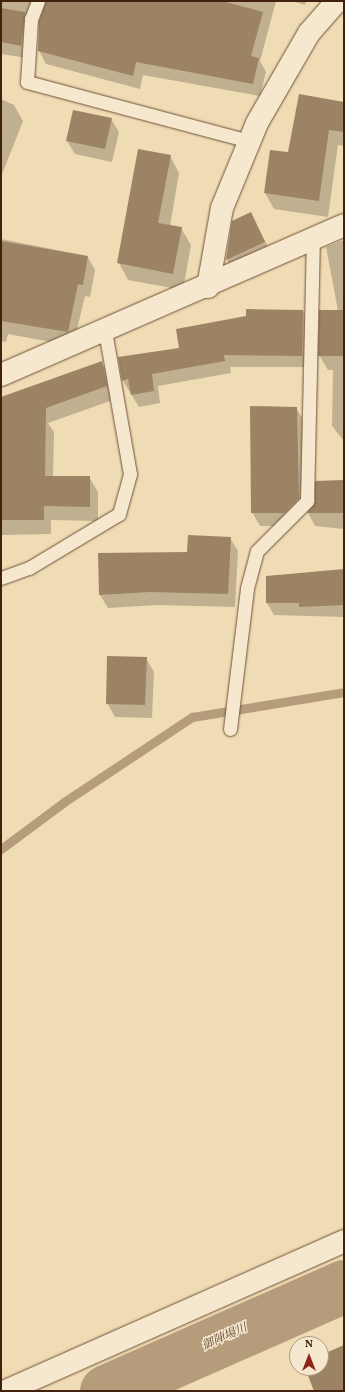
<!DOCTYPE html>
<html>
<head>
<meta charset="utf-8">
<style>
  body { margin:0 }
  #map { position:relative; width:345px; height:1392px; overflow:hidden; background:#f0dcb4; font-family:Vollkorn,"Noto Serif JP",serif }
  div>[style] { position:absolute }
  .shadow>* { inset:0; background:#0003 }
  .stream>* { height:9px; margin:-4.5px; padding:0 4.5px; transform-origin:4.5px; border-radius:4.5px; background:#b59d7c }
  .river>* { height:53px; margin:-26.5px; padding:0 26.5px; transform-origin:26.5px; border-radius:26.5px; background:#b59d7c }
  .building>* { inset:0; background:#9c8364 }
  .roads { filter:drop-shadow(0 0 1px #6e5038) drop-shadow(0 0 1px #6e5038) }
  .service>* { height:13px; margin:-6.5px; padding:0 6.5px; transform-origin:6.5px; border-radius:6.5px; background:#f5e8ce }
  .minor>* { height:22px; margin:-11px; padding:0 11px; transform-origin:11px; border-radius:11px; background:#f5e8ce }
  .tertiary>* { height:22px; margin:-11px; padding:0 11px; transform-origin:11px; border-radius:11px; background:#f5e8ce }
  span { translate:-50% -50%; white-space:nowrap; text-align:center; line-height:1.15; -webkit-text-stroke:3px #f5e8ce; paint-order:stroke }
  .water-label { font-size:12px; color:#64472f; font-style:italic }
  .frame { position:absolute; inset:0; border:2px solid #42220e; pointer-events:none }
  .north { position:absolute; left:289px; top:1336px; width:40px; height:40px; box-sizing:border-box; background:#f5e8ce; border:1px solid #ad9981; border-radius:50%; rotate:0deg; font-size:11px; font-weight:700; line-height:16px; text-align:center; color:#42220e }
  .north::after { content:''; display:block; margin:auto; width:14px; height:18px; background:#8f2418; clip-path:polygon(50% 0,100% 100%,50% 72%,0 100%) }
</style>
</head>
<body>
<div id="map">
  <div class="shadow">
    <i style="clip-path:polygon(1px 1px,276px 1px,260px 61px,266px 72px,260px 96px,143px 75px,140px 89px,46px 64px,39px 51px,45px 7px,40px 8px,28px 58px,1px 54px)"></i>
    <i style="clip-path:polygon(292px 1px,306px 1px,305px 5px)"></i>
    <i style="clip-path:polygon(1px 99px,14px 105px,23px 121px,1px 177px)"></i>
    <i style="clip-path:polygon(344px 103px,344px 146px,338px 145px,328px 217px,274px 209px,265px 193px,271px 151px,289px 153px)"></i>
    <i style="clip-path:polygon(111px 119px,119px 132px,112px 162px,75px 154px,67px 141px)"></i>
    <i style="clip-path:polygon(170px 156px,179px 173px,170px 226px,181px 228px,191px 245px,183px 290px,128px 280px,119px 263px)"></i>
    <i style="clip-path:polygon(251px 213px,272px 255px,234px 272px,227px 260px)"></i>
    <i style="clip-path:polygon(1px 239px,87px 256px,95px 270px,90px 297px,85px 296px,73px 346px,8px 334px,6px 342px,1px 341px)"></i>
    <i style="clip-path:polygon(341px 241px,344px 241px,344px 441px,332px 426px,333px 370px,328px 370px,319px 355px,338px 311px,326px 247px)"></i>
    <i style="clip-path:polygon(303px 311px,310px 323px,309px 367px,230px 367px,231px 373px,158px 386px,160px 403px,139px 407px,123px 381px,180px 349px)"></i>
    <i style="clip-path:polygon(102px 363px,109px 376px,113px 400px,48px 423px,54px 432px,53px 477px,89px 477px,98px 492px,98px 521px,51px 520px,51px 534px,1px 535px,1px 416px)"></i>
    <i style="clip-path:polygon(296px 408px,304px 421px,306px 511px,292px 526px,260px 526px,252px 512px)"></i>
    <i style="clip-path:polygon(344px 481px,344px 529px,315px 526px,308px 513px)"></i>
    <i style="clip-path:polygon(230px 538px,238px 551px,235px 607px,158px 605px,108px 608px,100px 595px,188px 553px)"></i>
    <i style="clip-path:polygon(344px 570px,344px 617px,274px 615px,267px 603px)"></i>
    <i style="clip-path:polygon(146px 658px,154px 672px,152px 718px,115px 717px,107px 703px)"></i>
  </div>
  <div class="stream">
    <i style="left:1px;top:849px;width:79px;rotate:-36.7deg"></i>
    <i style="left:64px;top:802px;width:154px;rotate:-33.6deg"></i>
    <i style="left:192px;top:717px;width:154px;rotate:-9.3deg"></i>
  </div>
  <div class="river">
    <i style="left:106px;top:1391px;width:260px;rotate:-23.8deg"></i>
  </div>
  <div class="building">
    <i style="clip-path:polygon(46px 1px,222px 1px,263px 12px,251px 56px,259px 58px,253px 84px,136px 62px,133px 76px,38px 51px,39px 21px)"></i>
    <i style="clip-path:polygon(1px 8px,25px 12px,21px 46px,1px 42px)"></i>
    <i style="clip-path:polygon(299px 94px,344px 102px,344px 132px,329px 130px,319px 201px,264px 193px,270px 150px,288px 152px)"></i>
    <i style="clip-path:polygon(73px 110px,112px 118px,105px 149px,66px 141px)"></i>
    <i style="clip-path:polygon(138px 149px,171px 155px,158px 223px,182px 227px,173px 274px,117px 263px)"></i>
    <i style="clip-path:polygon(251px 212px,265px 242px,226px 260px,232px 221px)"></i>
    <i style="clip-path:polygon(1px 241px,88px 256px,83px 285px,78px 284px,68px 332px,1px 321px)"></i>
    <i style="clip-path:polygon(246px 309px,303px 310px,302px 356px,224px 355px,225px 361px,152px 374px,154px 391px,131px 395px,128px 379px,122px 381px,118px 357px,179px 348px,176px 329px,246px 316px)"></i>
    <i style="clip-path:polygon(319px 310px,344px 310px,344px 356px,318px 356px)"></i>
    <i style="clip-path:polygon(102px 361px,107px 386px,46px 408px,45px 476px,90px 476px,90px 507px,44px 506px,44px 520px,1px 520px,1px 397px)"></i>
    <i style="clip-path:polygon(250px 406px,297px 407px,299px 498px,284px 513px,251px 513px)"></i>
    <i style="clip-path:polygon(344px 480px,344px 513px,307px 513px,315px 502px,315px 481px)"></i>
    <i style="clip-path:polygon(188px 535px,231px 537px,228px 594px,150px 592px,99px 595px,98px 553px,187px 552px)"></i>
    <i style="clip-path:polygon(344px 569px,344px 605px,299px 607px,299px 603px,266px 603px,266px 576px)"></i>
    <i style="clip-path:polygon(107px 656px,147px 657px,145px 705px,106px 704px)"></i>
    <i style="clip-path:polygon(344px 1345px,344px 1391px,314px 1391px,305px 1368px,321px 1368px,321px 1355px)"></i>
  </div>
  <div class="roads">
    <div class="service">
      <i style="left:38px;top:1px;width:19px;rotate:111deg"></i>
      <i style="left:31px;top:19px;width:63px;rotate:93.6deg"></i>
      <i style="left:27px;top:82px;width:230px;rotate:14.9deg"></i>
      <i style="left:1px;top:578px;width:30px;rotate:-20deg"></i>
      <i style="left:29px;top:568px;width:105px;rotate:-31deg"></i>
      <i style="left:119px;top:514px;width:41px;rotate:-74.6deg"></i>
      <i style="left:130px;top:474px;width:145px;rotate:-99.9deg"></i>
      <i style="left:230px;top:729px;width:142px;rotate:-83.1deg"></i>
      <i style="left:247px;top:588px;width:38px;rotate:-75deg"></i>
      <i style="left:257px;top:551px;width:71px;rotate:-45deg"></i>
      <i style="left:307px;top:501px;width:262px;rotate:-88.7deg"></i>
    </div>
    <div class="minor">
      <i style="left:208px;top:287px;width:80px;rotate:-80deg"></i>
      <i style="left:222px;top:208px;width:92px;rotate:-67.6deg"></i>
      <i style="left:257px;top:123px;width:104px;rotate:-60deg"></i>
      <i style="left:309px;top:33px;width:43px;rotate:-48.8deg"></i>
      <i style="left:6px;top:1391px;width:370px;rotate:-23.9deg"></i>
    </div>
    <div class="tertiary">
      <i style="left:1px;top:375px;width:374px;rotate:-23.6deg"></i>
    </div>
  </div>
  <div class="water-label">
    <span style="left:225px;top:1338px;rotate:-24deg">御陣場川</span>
  </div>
  <div class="frame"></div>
  <div class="north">N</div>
</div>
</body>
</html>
